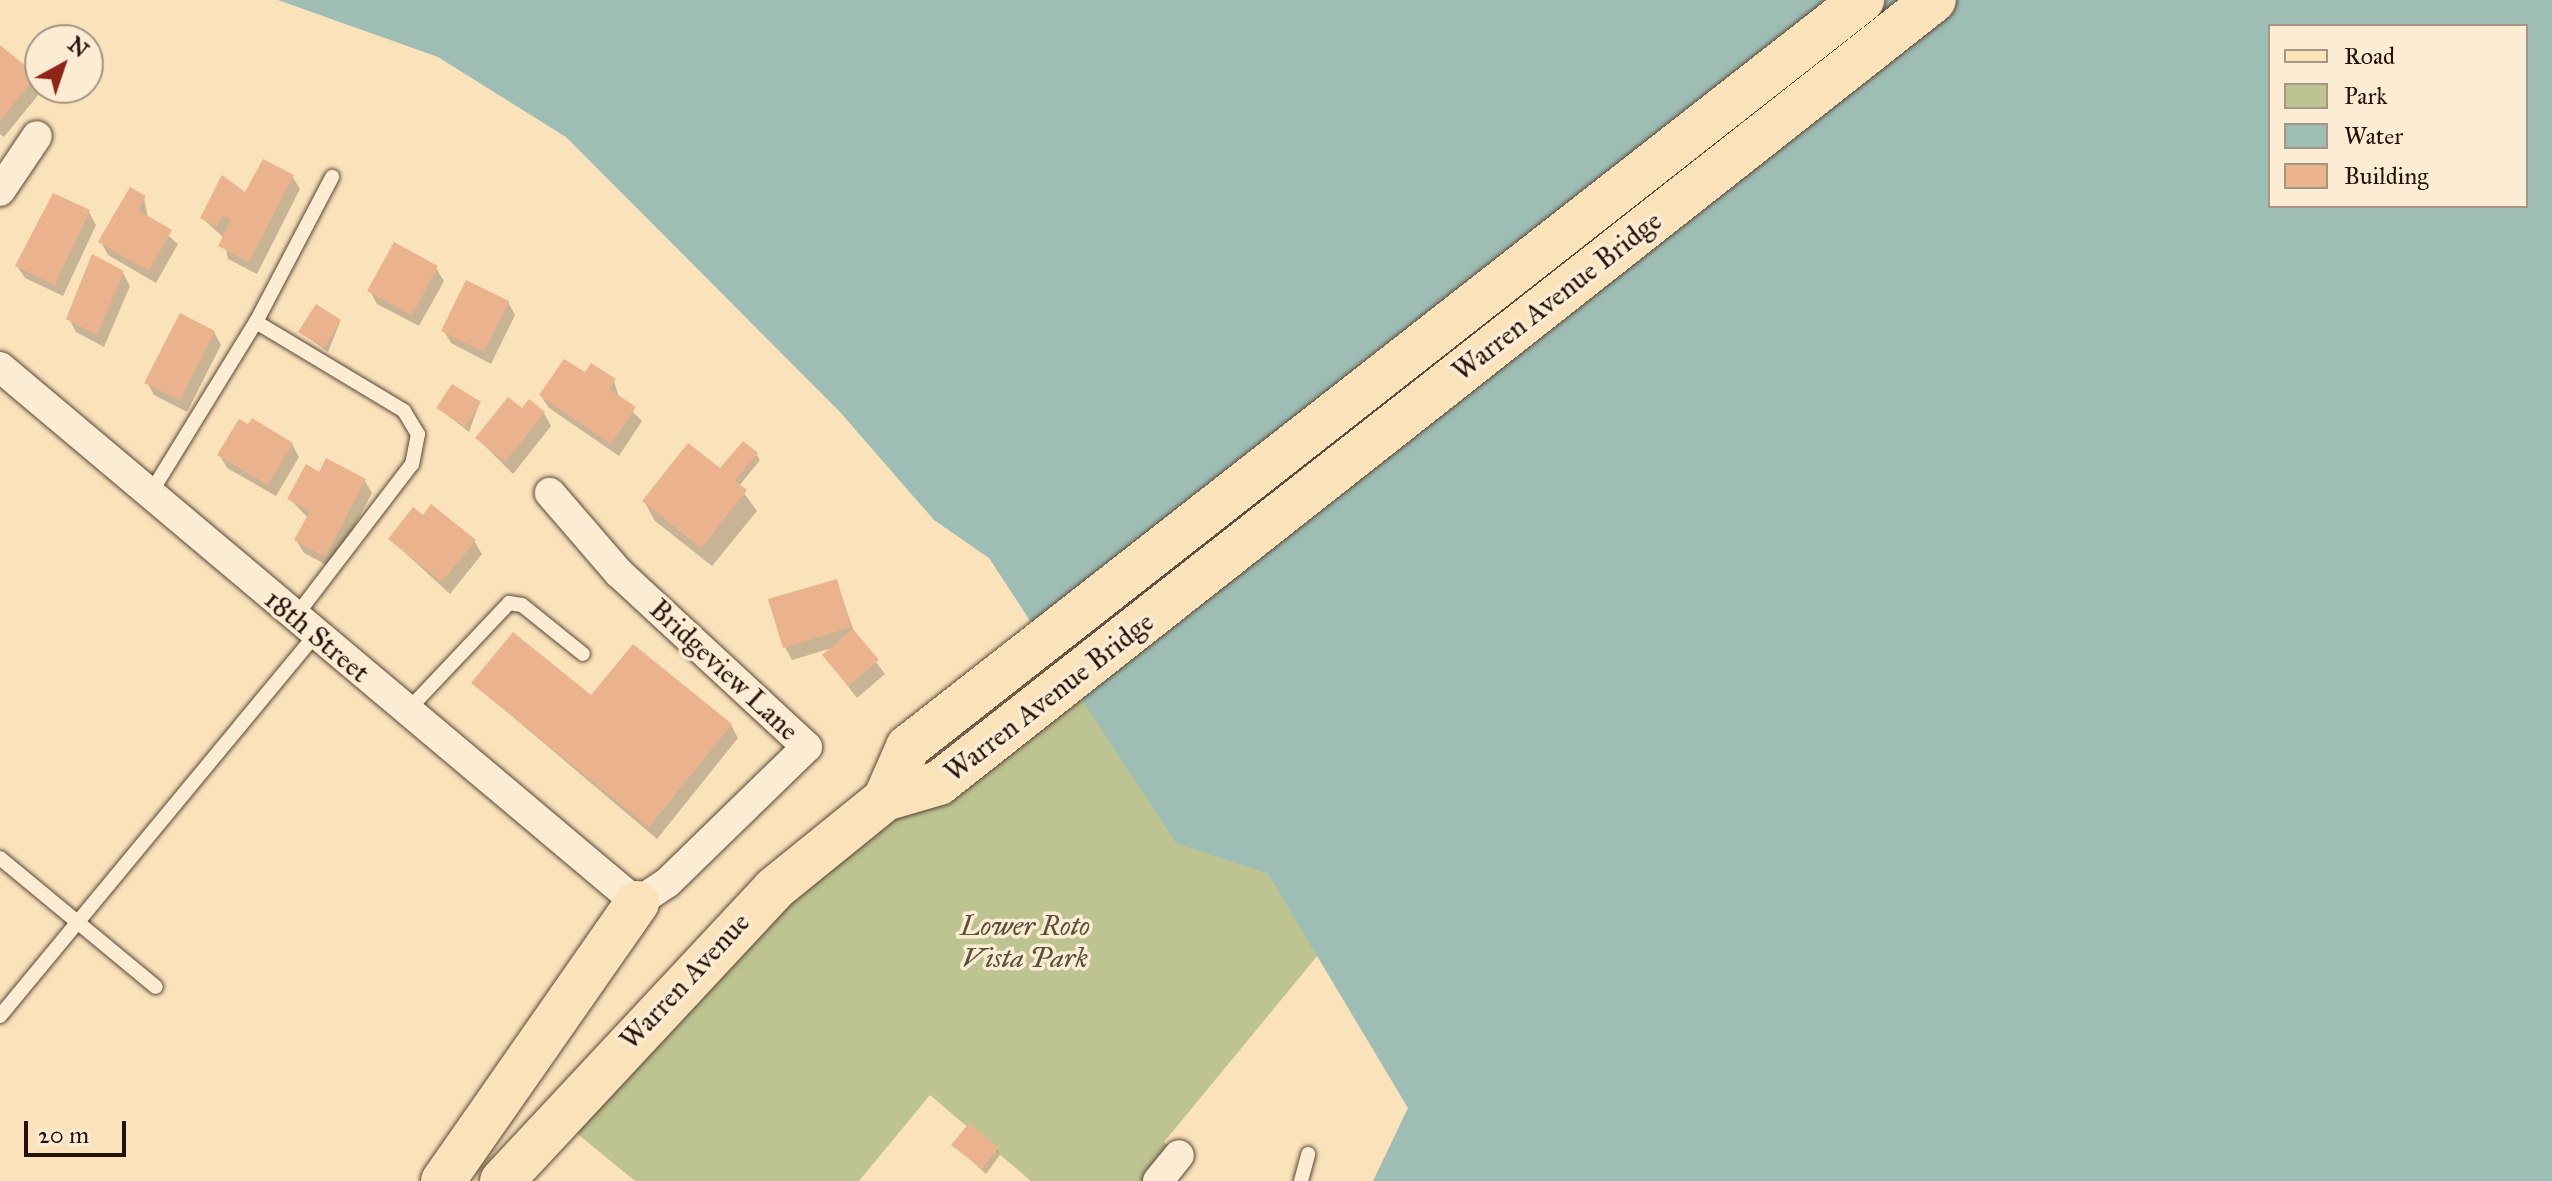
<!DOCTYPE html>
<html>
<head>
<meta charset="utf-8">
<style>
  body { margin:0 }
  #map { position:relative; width:2552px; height:1181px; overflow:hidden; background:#fae2bb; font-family:"IM FELL Great Primer",serif }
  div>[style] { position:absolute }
  .green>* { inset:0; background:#bdc391 }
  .water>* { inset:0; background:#9ebdb4 }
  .shadow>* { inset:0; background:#0003 }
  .building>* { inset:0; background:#ebb38d }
  .roads { filter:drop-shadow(0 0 2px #5a4636) drop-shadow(0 0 2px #5a4636) }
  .service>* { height:14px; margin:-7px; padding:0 7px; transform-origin:7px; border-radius:7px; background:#fcecd3 }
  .minor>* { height:30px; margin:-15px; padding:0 15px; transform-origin:15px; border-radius:15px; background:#fcecd3 }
  .primary>* { height:44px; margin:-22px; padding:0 22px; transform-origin:22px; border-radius:22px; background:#fae2bb }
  span { translate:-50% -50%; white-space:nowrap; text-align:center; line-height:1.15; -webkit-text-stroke:7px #fcecd3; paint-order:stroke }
  .street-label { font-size:28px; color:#25120a }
  .park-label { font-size:28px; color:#5a5039; font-style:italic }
  .legend { position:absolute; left:2268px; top:24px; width:260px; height:184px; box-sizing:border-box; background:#fcecd3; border:2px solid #a69583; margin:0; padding:10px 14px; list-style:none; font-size:24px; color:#25120a }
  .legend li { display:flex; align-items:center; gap:16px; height:40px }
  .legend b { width:40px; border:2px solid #a69583 }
  .north { position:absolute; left:24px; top:24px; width:80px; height:80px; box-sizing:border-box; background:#fcecd3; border:2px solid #a69583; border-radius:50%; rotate:40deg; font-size:22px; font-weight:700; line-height:32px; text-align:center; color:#25120a }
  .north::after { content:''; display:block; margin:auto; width:28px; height:36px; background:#8f2418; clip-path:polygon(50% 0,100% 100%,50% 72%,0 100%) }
  .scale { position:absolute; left:24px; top:1121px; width:102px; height:36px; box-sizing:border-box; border:4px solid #25120a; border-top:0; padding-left:10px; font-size:24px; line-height:28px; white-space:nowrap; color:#25120a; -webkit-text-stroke:6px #fcecd3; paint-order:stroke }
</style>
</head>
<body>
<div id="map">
  <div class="green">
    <i style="clip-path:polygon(1073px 681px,1176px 842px,1268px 874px,1318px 955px,1164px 1142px,1179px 1155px,1158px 1181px,1031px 1181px,930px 1095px,859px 1181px,635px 1181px,558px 1118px,672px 991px)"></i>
  </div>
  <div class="water">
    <i style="clip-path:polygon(evenodd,278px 0,2552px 0,2552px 1181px,1373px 1181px,1408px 1108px,1268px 874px,1176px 843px,989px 558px,934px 520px,840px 412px,566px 137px,438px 57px,278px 0,2270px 26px,2526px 26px,2526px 206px,2270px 206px,2270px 26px)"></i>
  </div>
  <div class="shadow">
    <i style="clip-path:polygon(0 47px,43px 89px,4px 137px,0 134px)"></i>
    <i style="clip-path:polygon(292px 176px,300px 189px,257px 274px,228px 259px,224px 238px,202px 218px)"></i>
    <i style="clip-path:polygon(144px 198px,148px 218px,178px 244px,156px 283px,108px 255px,101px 242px)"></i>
    <i style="clip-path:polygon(89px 212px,96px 225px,63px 296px,25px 278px,17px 266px)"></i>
    <i style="clip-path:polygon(93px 257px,123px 273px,130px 286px,104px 347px,76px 332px,69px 319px)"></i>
    <i style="clip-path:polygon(436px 268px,444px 281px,419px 326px,377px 304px,370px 291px)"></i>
    <i style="clip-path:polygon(508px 302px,515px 315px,491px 364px,451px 343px,444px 331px)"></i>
    <i style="clip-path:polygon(340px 322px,328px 352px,300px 332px)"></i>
    <i style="clip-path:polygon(214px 332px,221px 345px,187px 412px,154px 395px,147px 382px)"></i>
    <i style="clip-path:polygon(585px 375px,614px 381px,619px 398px,642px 421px,619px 456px,549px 408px,541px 396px)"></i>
    <i style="clip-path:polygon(479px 404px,469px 432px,438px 408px)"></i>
    <i style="clip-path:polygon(522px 410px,544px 413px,551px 426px,513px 474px,477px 438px)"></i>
    <i style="clip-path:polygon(292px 444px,299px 457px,276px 496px,227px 468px,220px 455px)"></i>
    <i style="clip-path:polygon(757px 455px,760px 460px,739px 486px,757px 511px,712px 566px,655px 521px,644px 501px)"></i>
    <i style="clip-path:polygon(320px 475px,365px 481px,372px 493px,332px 568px,304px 553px,296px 540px,308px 518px,290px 499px)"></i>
    <i style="clip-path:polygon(423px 518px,474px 541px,482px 554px,450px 594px,390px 539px)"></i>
    <i style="clip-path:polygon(836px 581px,855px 634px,885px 674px,857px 698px,824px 655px,835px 647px,792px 660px,785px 647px)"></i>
    <i style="clip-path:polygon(473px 683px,731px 725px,738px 738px,657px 839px)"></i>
    <i style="clip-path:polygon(954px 1145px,997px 1150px,1000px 1155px,986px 1174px)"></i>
  </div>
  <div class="building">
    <i style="clip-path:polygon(0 45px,37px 75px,0 121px)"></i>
    <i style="clip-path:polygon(263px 159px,294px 175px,249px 262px,218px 246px,231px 220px,223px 215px,217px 227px,200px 218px,222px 175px,245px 192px)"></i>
    <i style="clip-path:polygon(130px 187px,146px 196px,138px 210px,172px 230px,149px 271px,98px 242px)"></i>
    <i style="clip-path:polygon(53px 193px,90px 210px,55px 285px,15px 266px)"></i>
    <i style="clip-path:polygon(394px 242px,438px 266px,412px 315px,367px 291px)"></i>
    <i style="clip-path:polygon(92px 254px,124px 271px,97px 335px,66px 319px)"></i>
    <i style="clip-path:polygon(466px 280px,509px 301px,484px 352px,441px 331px)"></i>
    <i style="clip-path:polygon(316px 304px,341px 320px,324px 348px,298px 332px)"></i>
    <i style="clip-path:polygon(180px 313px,215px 331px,180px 400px,144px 383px)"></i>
    <i style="clip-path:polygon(564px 359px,585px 372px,591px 363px,616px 379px,609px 389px,636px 407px,611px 444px,539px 395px)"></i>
    <i style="clip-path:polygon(452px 384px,481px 402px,465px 427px,436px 408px)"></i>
    <i style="clip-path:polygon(508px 397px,522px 408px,529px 399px,545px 412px,505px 462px,475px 438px)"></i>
    <i style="clip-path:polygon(252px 418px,293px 443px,268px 485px,217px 455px,239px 419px,248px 424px)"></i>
    <i style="clip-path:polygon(743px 441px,758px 453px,735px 481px,747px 490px,701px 548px,642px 501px,688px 443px,720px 468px)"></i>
    <i style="clip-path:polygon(326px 458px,366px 479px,325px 557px,294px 540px,310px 511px,287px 499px,306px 464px,319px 472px)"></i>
    <i style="clip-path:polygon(431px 504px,476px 540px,442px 582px,388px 539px,413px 507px,423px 515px)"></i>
    <i style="clip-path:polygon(837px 579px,851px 627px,783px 648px,768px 599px)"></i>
    <i style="clip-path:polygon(853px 629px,879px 660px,848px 686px,822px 655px)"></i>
    <i style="clip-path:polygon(513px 632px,591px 695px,633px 644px,732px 724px,649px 827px,471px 683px)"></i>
    <i style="clip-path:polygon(969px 1123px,999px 1148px,982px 1169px,951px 1145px)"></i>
  </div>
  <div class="roads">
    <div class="service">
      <i style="left:256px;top:322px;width:164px;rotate:-62.3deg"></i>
      <i style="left:150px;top:494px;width:202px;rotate:-58.4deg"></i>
      <i style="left:256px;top:322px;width:173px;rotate:31deg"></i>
      <i style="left:404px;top:411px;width:27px;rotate:59deg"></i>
      <i style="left:418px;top:434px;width:31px;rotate:101deg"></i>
      <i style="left:412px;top:464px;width:193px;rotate:127.4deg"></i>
      <i style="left:407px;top:711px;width:149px;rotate:-46.6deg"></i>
      <i style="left:509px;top:603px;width:13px;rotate:9deg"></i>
      <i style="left:522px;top:605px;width:78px;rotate:38.8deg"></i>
      <i style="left:0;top:858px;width:202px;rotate:39.6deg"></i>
      <i style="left:0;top:1016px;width:494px;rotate:-50.4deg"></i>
      <i style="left:1301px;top:1181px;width:28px;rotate:-75deg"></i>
    </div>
    <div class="minor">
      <i style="left:0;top:191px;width:66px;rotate:-56.1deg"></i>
      <i style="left:0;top:367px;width:833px;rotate:40.08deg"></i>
      <i style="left:637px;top:903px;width:36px;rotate:-34deg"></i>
      <i style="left:667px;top:883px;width:195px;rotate:-44.2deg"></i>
      <i style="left:807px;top:747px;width:256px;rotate:-137.2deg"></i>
      <i style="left:619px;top:573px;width:106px;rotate:-130.8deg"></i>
      <i style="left:1158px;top:1181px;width:33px;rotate:-51deg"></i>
    </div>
    <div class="primary">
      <i style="left:885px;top:799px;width:57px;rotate:-66.1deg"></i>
      <i style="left:908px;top:747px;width:1212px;rotate:-38.06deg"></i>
      <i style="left:443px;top:1181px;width:339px;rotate:-55.1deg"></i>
      <i style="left:502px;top:1181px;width:399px;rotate:-47deg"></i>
      <i style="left:774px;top:889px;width:143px;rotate:-39deg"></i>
      <i style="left:885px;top:799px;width:56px;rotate:-16.5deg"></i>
      <i style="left:939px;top:783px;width:1266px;rotate:-38.2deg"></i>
    </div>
  </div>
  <div class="street-label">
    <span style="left:1557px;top:296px;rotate:-38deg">Warren Avenue Bridge</span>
    <span style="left:317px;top:636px;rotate:40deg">18th Street</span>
    <span style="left:724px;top:670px;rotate:43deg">Bridgeview Lane</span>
    <span style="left:1049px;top:697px;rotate:-38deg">Warren Avenue Bridge</span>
    <span style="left:685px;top:981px;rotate:-47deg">Warren Avenue</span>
  </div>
  <div class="park-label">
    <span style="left:1025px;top:942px">Lower Roto<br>Vista Park</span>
  </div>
  <ul class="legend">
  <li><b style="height:10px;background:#fae2bb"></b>Road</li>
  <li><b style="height:22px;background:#bdc391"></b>Park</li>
  <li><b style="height:22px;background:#9ebdb4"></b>Water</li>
  <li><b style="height:22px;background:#ebb38d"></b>Building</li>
  </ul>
  <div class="north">N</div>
  <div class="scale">20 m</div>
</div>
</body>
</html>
